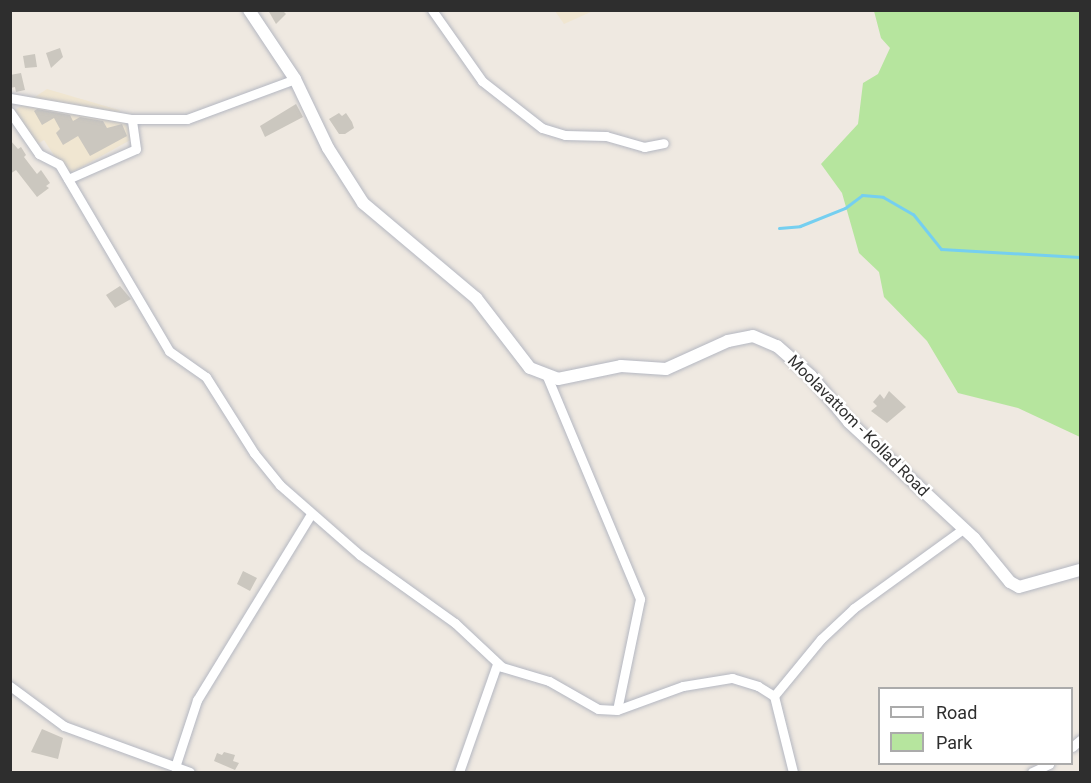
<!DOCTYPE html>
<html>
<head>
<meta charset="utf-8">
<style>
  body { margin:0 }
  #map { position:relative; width:1091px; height:783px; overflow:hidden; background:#efe9e1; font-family:Roboto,sans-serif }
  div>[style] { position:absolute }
  .education>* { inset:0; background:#f0e6d1 }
  .green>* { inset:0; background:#b6e59e }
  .stream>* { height:3px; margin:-1.5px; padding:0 1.5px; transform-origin:1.5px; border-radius:1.5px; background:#75cff0 }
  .building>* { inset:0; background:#cbc7bf }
  .roads { filter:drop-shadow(0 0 2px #b4b7c1) drop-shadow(0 0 2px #b4b7c1) }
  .street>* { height:9px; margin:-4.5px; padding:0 4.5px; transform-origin:4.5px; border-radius:4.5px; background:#fff }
  .secondary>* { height:12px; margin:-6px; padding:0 6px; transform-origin:6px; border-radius:6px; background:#fff }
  span { translate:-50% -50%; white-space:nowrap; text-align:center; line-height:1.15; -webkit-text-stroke:5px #fff; paint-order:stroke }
  .street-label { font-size:16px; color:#2e2e2e }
  .frame { position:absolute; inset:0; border:12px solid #2e2e2e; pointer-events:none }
  .legend { position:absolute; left:878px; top:687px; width:195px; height:78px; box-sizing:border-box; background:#fff; border:2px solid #ababab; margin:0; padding:8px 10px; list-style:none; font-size:18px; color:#2e2e2e }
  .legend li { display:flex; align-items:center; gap:12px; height:30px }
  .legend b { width:30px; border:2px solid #ababab }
</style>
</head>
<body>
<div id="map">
  <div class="education">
    <i style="clip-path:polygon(555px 11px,593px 11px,564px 24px)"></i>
    <i style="clip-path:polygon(47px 89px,119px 110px,134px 138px,67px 175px,44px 140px,36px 145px,15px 110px)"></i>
  </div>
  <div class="green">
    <i style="clip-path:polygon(874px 11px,1080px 11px,1080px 437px,1018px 408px,958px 393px,927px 341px,884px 297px,879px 272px,859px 253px,842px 193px,821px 164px,858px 124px,863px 83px,878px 74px,890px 48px,881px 38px)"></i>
  </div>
  <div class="stream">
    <i style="left:779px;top:228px;width:21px;rotate:-5deg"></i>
    <i style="left:800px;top:226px;width:48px;rotate:-21.8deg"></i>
    <i style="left:845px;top:208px;width:21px;rotate:-37deg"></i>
    <i style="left:862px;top:195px;width:21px;rotate:5deg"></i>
    <i style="left:883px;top:197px;width:34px;rotate:30deg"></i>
    <i style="left:913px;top:214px;width:45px;rotate:51.3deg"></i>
    <i style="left:941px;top:249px;width:139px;rotate:3.3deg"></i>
  </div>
  <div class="building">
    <i style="clip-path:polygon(268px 10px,282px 10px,286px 14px,276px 24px)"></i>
    <i style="clip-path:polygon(60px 48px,63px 57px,51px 68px,46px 53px)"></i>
    <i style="clip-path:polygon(35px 54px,37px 67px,25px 68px,23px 56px)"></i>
    <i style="clip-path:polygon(21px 73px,25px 90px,16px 92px,15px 87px,10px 88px,10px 75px)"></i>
    <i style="clip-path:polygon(296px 104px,303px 117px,265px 137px,260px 126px)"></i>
    <i style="clip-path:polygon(37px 109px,70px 115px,73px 121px,80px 117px,103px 121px,107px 128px,122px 124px,127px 136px,90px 156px,78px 136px,63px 145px,56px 133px,60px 129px,54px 118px,42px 125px,34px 111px)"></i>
    <i style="clip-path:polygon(339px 113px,342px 116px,346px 113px,352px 122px,354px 128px,345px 134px,339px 134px,329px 119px)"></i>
    <i style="clip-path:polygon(10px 140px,18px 149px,21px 147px,26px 155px,24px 157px,37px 174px,41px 170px,50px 183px,46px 186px,49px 188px,37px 197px,16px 170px,10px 174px)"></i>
    <i style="clip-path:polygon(120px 286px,131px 299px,115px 308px,106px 295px)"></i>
    <i style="clip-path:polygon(889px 391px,906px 407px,887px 423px,871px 411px,877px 406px,873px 402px,880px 394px,884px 399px)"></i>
    <i style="clip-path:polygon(243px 571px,257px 578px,250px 591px,237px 584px)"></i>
    <i style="clip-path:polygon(42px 729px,63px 738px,58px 759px,31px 752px)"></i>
    <i style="clip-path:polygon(224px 752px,235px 755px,233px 761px,239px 763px,235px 770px,214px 761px,217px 753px,222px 755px)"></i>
  </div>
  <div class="roads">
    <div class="street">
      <i style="left:432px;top:10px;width:87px;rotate:54.8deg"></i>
      <i style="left:482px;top:81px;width:76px;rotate:38.1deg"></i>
      <i style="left:542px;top:128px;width:24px;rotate:17deg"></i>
      <i style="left:565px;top:135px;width:41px;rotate:1.4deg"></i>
      <i style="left:606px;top:136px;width:40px;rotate:16deg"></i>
      <i style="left:644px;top:147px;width:20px;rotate:-11deg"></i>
      <i style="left:10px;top:98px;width:124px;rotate:9.8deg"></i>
      <i style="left:132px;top:119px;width:55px"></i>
      <i style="left:187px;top:119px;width:115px;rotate:-20.3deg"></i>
      <i style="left:10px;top:112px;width:51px;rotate:55.4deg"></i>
      <i style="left:39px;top:154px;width:22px;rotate:27deg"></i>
      <i style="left:59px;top:164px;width:217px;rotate:59.5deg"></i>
      <i style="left:169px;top:351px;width:45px;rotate:35.1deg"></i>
      <i style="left:206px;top:377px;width:90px;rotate:57.7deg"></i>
      <i style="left:254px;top:453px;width:41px;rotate:50.9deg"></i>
      <i style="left:280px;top:485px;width:106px;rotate:41.2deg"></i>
      <i style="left:360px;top:555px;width:117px;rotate:35.6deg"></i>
      <i style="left:455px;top:623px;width:64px;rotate:43.1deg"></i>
      <i style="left:502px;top:667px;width:49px;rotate:16.6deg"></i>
      <i style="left:549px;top:681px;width:56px;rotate:29.7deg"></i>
      <i style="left:598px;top:709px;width:19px;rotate:3deg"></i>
      <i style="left:617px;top:710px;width:70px;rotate:-20deg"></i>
      <i style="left:683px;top:686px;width:50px;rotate:-9.3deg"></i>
      <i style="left:732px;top:678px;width:27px;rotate:17deg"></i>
      <i style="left:758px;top:686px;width:19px;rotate:32deg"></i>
      <i style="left:774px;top:696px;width:78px;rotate:76deg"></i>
      <i style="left:68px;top:179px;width:74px;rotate:-23.8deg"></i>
      <i style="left:136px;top:149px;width:30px;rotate:-98deg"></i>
      <i style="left:546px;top:374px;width:244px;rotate:67.3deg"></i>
      <i style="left:640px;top:599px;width:113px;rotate:101.7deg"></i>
      <i style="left:10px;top:686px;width:67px;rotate:36.5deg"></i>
      <i style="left:64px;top:726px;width:134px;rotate:20.1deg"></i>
      <i style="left:774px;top:696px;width:74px;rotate:-50.5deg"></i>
      <i style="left:821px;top:639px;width:45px;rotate:-43.2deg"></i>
      <i style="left:854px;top:608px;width:135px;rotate:-35.9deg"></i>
      <i style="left:1072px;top:747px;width:11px;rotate:-41deg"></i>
      <i style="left:175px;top:767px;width:71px;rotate:-71.8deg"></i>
      <i style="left:197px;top:700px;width:218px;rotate:-58.5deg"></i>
      <i style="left:459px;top:772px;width:114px;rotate:-70.6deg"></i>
      <i style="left:1032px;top:772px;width:19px;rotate:-25deg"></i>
    </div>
    <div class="secondary">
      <i style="left:249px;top:10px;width:83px;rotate:56.3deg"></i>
      <i style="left:295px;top:79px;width:76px;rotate:64.4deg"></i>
      <i style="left:328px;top:148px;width:65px;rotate:57.5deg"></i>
      <i style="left:363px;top:203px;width:148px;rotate:40.1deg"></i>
      <i style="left:476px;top:298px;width:88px;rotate:52.4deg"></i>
      <i style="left:530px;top:368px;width:30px;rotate:21deg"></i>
      <i style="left:558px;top:379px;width:64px;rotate:-11.7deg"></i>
      <i style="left:621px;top:366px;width:45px;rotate:3.8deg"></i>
      <i style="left:666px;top:369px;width:68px;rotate:-24.3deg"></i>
      <i style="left:728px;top:341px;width:25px;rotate:-11deg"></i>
      <i style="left:753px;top:336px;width:26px;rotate:23deg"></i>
      <i style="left:777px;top:346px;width:45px;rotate:41.4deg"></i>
      <i style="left:811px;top:376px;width:60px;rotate:50.4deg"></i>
      <i style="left:849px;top:422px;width:171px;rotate:42.9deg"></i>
      <i style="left:974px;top:538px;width:57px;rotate:50.7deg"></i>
      <i style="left:1010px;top:582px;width:10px;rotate:29deg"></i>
      <i style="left:1019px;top:587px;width:63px;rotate:-15.6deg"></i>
    </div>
  </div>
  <div class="street-label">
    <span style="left:858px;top:426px;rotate:45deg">Moolavattom - Kollad Road</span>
  </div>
  <div class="frame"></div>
  <ul class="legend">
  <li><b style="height:8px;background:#fff"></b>Road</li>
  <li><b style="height:16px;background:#b6e59e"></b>Park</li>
  </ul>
</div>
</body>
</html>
